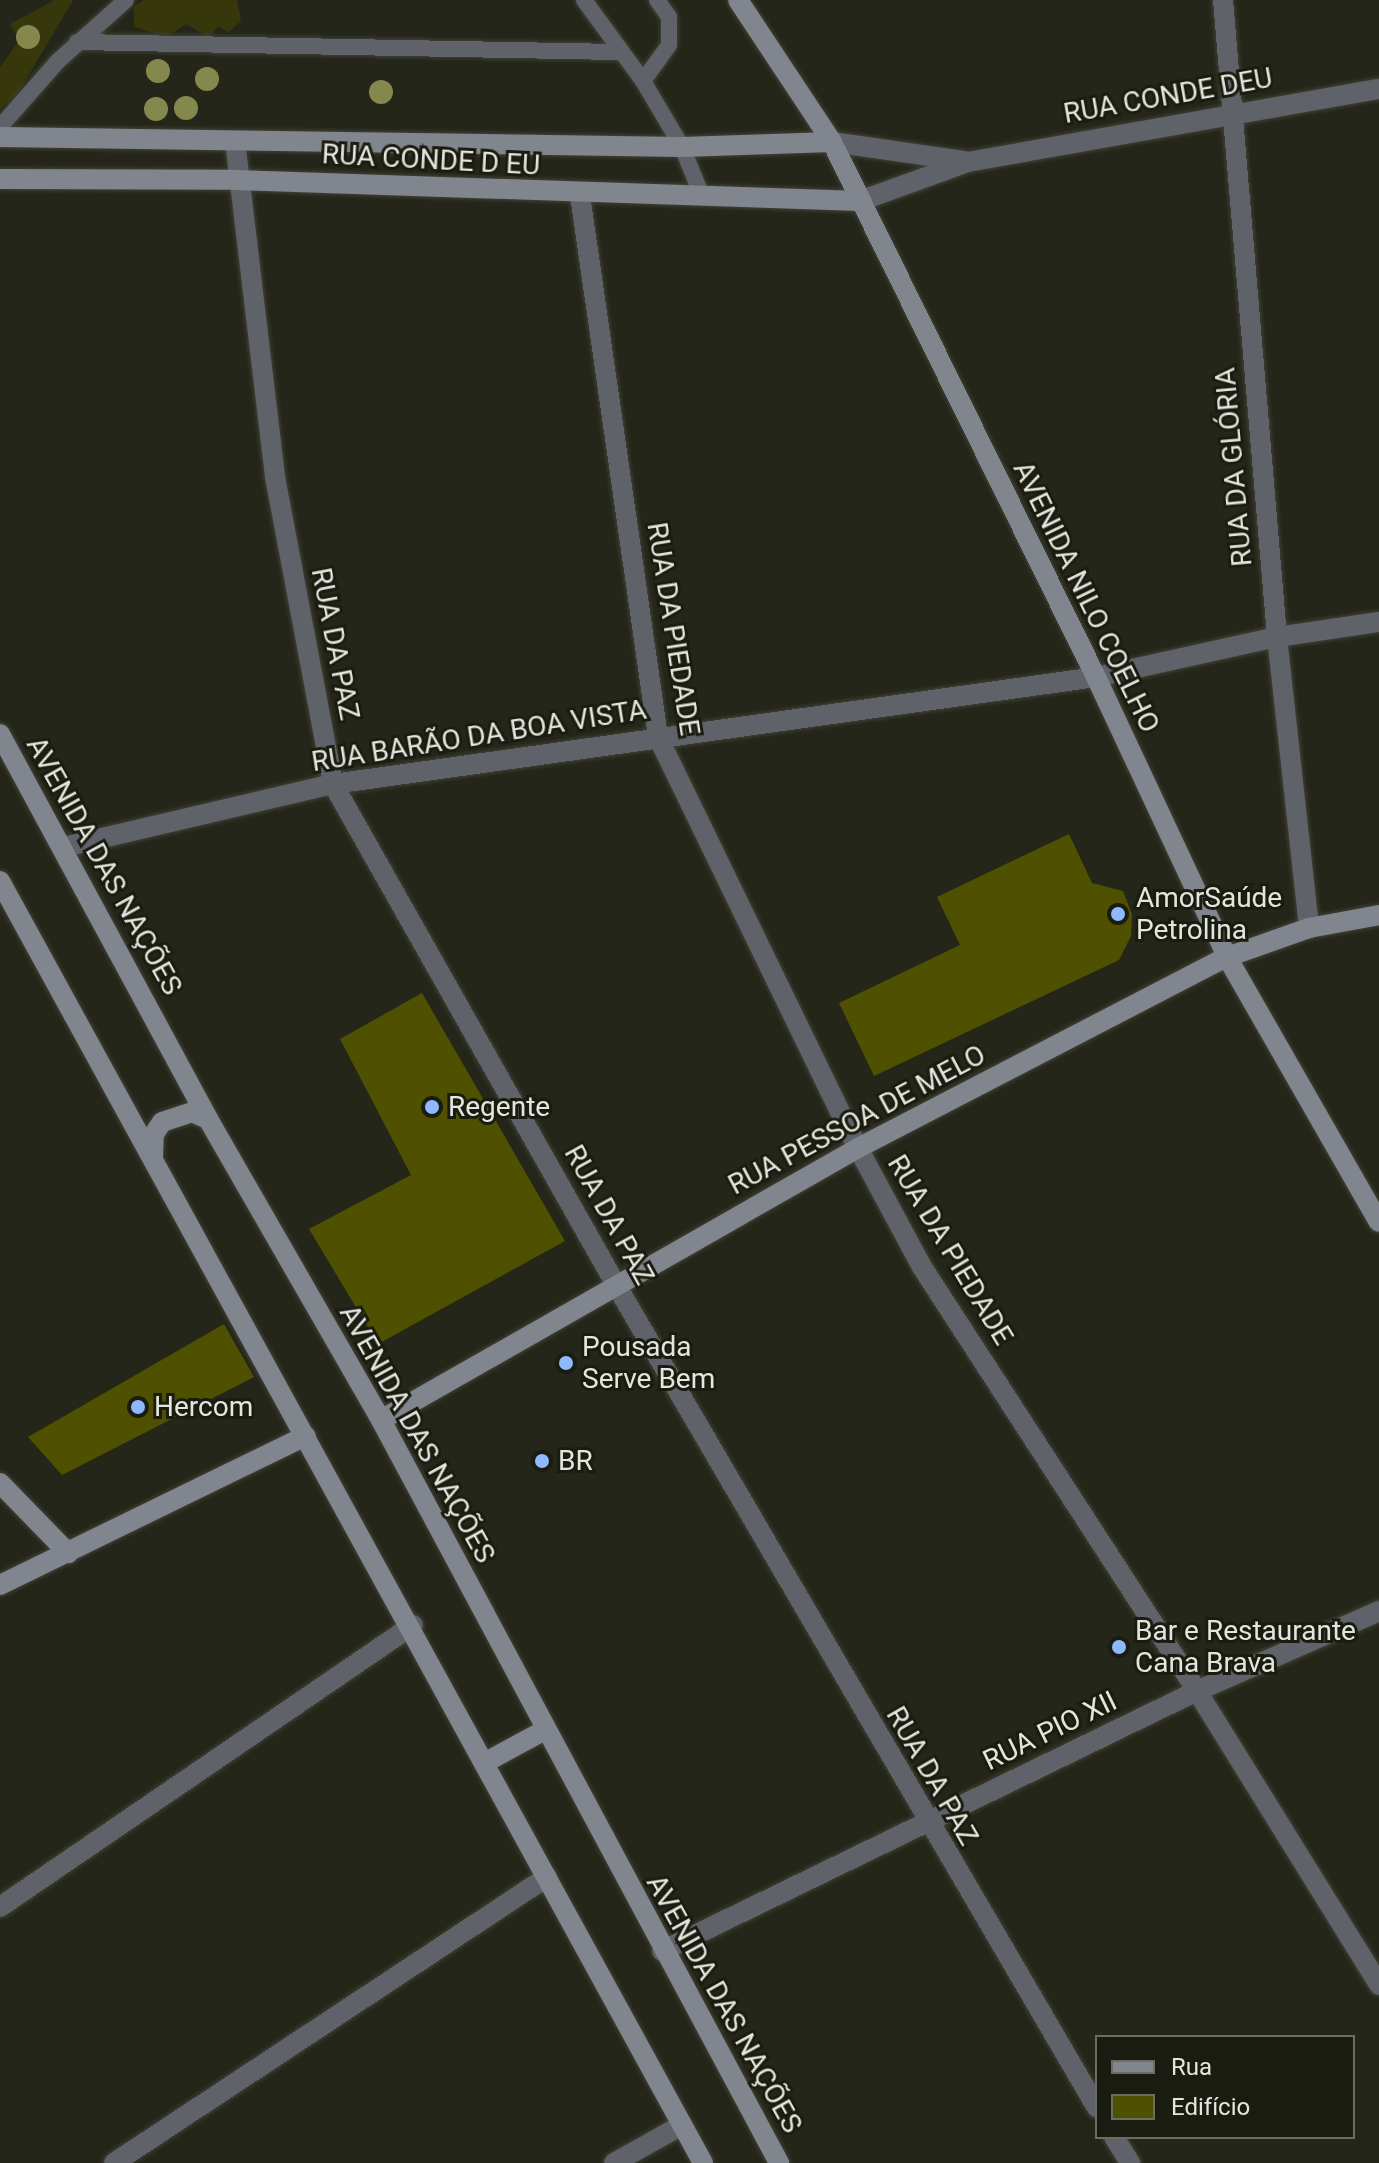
<!DOCTYPE html>
<html>
<head>
<meta charset="utf-8">
<style>
  body { margin:0 }
  #map { position:relative; width:1379px; height:2163px; overflow:hidden; background:#25261a; font-family:Roboto,sans-serif }
  div>[style] { position:absolute }
  .green>* { inset:0; background:#36380c }
  .building>* { inset:0; background:#4f5101 }
  .roads { filter:drop-shadow(0 0 2px #404135) drop-shadow(0 0 2px #404135) }
  .lane>* { height:16px; margin:-8px; padding:0 8px; transform-origin:8px; border-radius:8px; background:#5f6268 }
  .street>* { height:20px; margin:-10px; padding:0 10px; transform-origin:10px; border-radius:10px; background:#5f6268 }
  .secondary>* { height:20px; margin:-10px; padding:0 10px; transform-origin:10px; border-radius:10px; background:#80858e }
  .trees>* { width:24px; height:24px; margin:-12px; border-radius:50%; background:#85884d }
  .dots>* { width:22px; height:22px; translate:-50% -50%; box-sizing:border-box; border:4px solid #1b1c11; border-radius:50% }
  span { translate:-50% -50%; white-space:nowrap; text-align:center; line-height:1.15; -webkit-text-stroke:6px #1b1c11; paint-order:stroke }
  .street-label { font-size:28px; color:#e4e5dd }
  .poi-label { font-size:28px; color:#e4e5dd }
  .left { translate:0 -50%; text-align:left }
  .legend { position:absolute; left:1095px; top:2035px; width:260px; height:104px; box-sizing:border-box; background:#1b1c11; border:2px solid #6b6c63; margin:0; padding:10px 14px; list-style:none; font-size:24px; color:#e4e5dd }
  .legend li { display:flex; align-items:center; gap:16px; height:40px }
  .legend b { width:40px; border:2px solid #6b6c63 }
</style>
</head>
<body>
<div id="map">
  <div class="green">
    <i style="clip-path:polygon(55px 0,73px 0,17px 95px,0 109px,0 68px,19px 40px,10px 24px)"></i>
    <i style="clip-path:polygon(144px 0,237px 0,241px 21px,228px 33px,219px 26px,208px 37px,186px 24px,167px 37px,134px 27px,134px 7px)"></i>
  </div>
  <div class="building">
    <i style="clip-path:polygon(1069px 834px,1092px 883px,1123px 891px,1132px 914px,1131px 936px,1119px 960px,874px 1076px,839px 1003px,960px 945px,937px 897px)"></i>
    <i style="clip-path:polygon(422px 993px,565px 1241px,378px 1344px,309px 1229px,411px 1175px,340px 1039px)"></i>
    <i style="clip-path:polygon(224px 1324px,254px 1377px,62px 1475px,28px 1437px)"></i>
  </div>
  <div class="roads">
    <div class="lane">
      <i style="left:584px;top:0;width:100px;rotate:53.9deg"></i>
      <i style="left:643px;top:81px;width:77px;rotate:59.4deg"></i>
      <i style="left:682px;top:147px;width:53px;rotate:67.8deg"></i>
      <i style="left:77px;top:42px;width:543px;rotate:1.06deg"></i>
      <i style="left:643px;top:81px;width:44px;rotate:-54.2deg"></i>
      <i style="left:669px;top:45px;width:28px;rotate:-90deg"></i>
      <i style="left:669px;top:17px;width:21px;rotate:-125deg"></i>
      <i style="left:0;top:127px;width:88px;rotate:-48.7deg"></i>
      <i style="left:58px;top:61px;width:91px;rotate:-41.9deg"></i>
    </div>
    <div class="street">
      <i style="left:1223px;top:0;width:639px;rotate:85.15deg"></i>
      <i style="left:1277px;top:637px;width:293px;rotate:83.7deg"></i>
      <i style="left:235px;top:141px;width:338px;rotate:83.2deg"></i>
      <i style="left:275px;top:477px;width:312px;rotate:79.3deg"></i>
      <i style="left:333px;top:784px;width:573px;rotate:60.53deg"></i>
      <i style="left:615px;top:1283px;width:955px;rotate:59.7deg"></i>
      <i style="left:832px;top:142px;width:133px;rotate:8.2deg"></i>
      <i style="left:580px;top:195px;width:548px;rotate:81.81deg"></i>
      <i style="left:658px;top:737px;width:457px;rotate:64.1deg"></i>
      <i style="left:858px;top:1148px;width:135px;rotate:61.7deg"></i>
      <i style="left:922px;top:1267px;width:505px;rotate:57.03deg"></i>
      <i style="left:1197px;top:1691px;width:346px;rotate:58.2deg"></i>
      <i style="left:860px;top:201px;width:115px;rotate:-19.9deg"></i>
      <i style="left:968px;top:162px;width:417px;rotate:-10.1deg"></i>
      <i style="left:64px;top:847px;width:276px;rotate:-13.2deg"></i>
      <i style="left:333px;top:784px;width:770px;rotate:-7.98deg"></i>
      <i style="left:1096px;top:677px;width:185px;rotate:-12.5deg"></i>
      <i style="left:1277px;top:637px;width:103px;rotate:-8.4deg"></i>
      <i style="left:0;top:1907px;width:500px;rotate:-34.33deg"></i>
      <i style="left:662px;top:1951px;width:595px;rotate:-25.92deg"></i>
      <i style="left:1197px;top:1691px;width:199px;rotate:-23.7deg"></i>
      <i style="left:1114px;top:2137px;width:31px;rotate:58deg"></i>
      <i style="left:114px;top:2163px;width:519px;rotate:-33.45deg"></i>
      <i style="left:614px;top:2163px;width:78px;rotate:-29.2deg"></i>
    </div>
    <div class="secondary">
      <i style="left:738px;top:0;width:170px;rotate:56.5deg"></i>
      <i style="left:832px;top:142px;width:597px;rotate:63.74deg"></i>
      <i style="left:1096px;top:677px;width:309px;rotate:64.9deg"></i>
      <i style="left:1227px;top:957px;width:305px;rotate:60.2deg"></i>
      <i style="left:0;top:137px;width:682px;rotate:0.84deg"></i>
      <i style="left:682px;top:147px;width:150px;rotate:-1.9deg"></i>
      <i style="left:0;top:179px;width:236px;rotate:0.2deg"></i>
      <i style="left:236px;top:180px;width:624px;rotate:1.93deg"></i>
      <i style="left:0;top:734px;width:438px;rotate:61.6deg"></i>
      <i style="left:208px;top:1119px;width:347px;rotate:60.1deg"></i>
      <i style="left:381px;top:1420px;width:843px;rotate:61.82deg"></i>
      <i style="left:0;top:881px;width:1462px;rotate:61.26deg"></i>
      <i style="left:153px;top:1158px;width:24px;rotate:-88deg"></i>
      <i style="left:154px;top:1134px;width:14px;rotate:-56deg"></i>
      <i style="left:162px;top:1122px;width:32px;rotate:-18deg"></i>
      <i style="left:192px;top:1112px;width:17px;rotate:24deg"></i>
      <i style="left:381px;top:1420px;width:549px;rotate:-29.69deg"></i>
      <i style="left:858px;top:1148px;width:416px;rotate:-27.4deg"></i>
      <i style="left:1227px;top:957px;width:87px;rotate:-19.5deg"></i>
      <i style="left:1309px;top:928px;width:71px;rotate:-10.5deg"></i>
      <i style="left:0;top:1483px;width:98px;rotate:45.8deg"></i>
      <i style="left:0;top:1585px;width:340px;rotate:-26deg"></i>
      <i style="left:486px;top:1762px;width:67px;rotate:-28.5deg"></i>
    </div>
  </div>
  <div class="trees">
    <i style="left:28px;top:37px"></i>
    <i style="left:158px;top:71px"></i>
    <i style="left:207px;top:79px"></i>
    <i style="left:381px;top:92px"></i>
    <i style="left:186px;top:108px"></i>
    <i style="left:156px;top:109px"></i>
  </div>
  <div class="dots">
    <i style="left:1118px;top:914px;background:#8eb9fc"></i>
    <i style="left:432px;top:1107px;background:#8eb9fc"></i>
    <i style="left:566px;top:1363px;background:#8eb9fc"></i>
    <i style="left:138px;top:1407px;background:#8eb9fc"></i>
    <i style="left:542px;top:1461px;background:#8eb9fc"></i>
    <i style="left:1119px;top:1647px;background:#8eb9fc"></i>
  </div>
  <div class="street-label">
    <span style="left:1168px;top:96px;rotate:-10deg">RUA CONDE DEU</span>
    <span style="left:431px;top:160px;rotate:3deg">RUA CONDE D EU</span>
    <span style="left:1234px;top:467px;rotate:-95deg">RUA DA GLÓRIA</span>
    <span style="left:1086px;top:597px;rotate:64deg">AVENIDA NILO COELHO</span>
    <span style="left:673px;top:629px;rotate:81deg">RUA DA PIEDADE</span>
    <span style="left:335px;top:644px;rotate:79deg">RUA DA PAZ</span>
    <span style="left:479px;top:736px;rotate:-9deg">RUA BARÃO DA BOA VISTA</span>
    <span style="left:104px;top:866px;rotate:61deg">AVENIDA DAS NAÇÕES</span>
    <span style="left:857px;top:1120px;rotate:-28deg">RUA PESSOA DE MELO</span>
    <span style="left:609px;top:1215px;rotate:61deg">RUA DA PAZ</span>
    <span style="left:950px;top:1250px;rotate:59deg">RUA DA PIEDADE</span>
    <span style="left:417px;top:1434px;rotate:61deg">AVENIDA DAS NAÇÕES</span>
    <span style="left:1050px;top:1731px;rotate:-26deg">RUA PIO XII</span>
    <span style="left:932px;top:1776px;rotate:60deg">RUA DA PAZ</span>
    <span style="left:724px;top:2004px;rotate:61deg">AVENIDA DAS NAÇÕES</span>
  </div>
  <div class="poi-label">
    <span class="left" style="left:1136px;top:914px">AmorSaúde<br>Petrolina</span>
    <span class="left" style="left:448px;top:1107px">Regente</span>
    <span class="left" style="left:582px;top:1363px">Pousada<br>Serve Bem</span>
    <span class="left" style="left:154px;top:1407px">Hercom</span>
    <span class="left" style="left:558px;top:1461px">BR</span>
    <span class="left" style="left:1135px;top:1647px">Bar e Restaurante<br>Cana Brava</span>
  </div>
  <ul class="legend">
  <li><b style="height:10px;background:#80858e"></b>Rua</li>
  <li><b style="height:22px;background:#4f5101"></b>Edifício</li>
  </ul>
</div>
</body>
</html>
